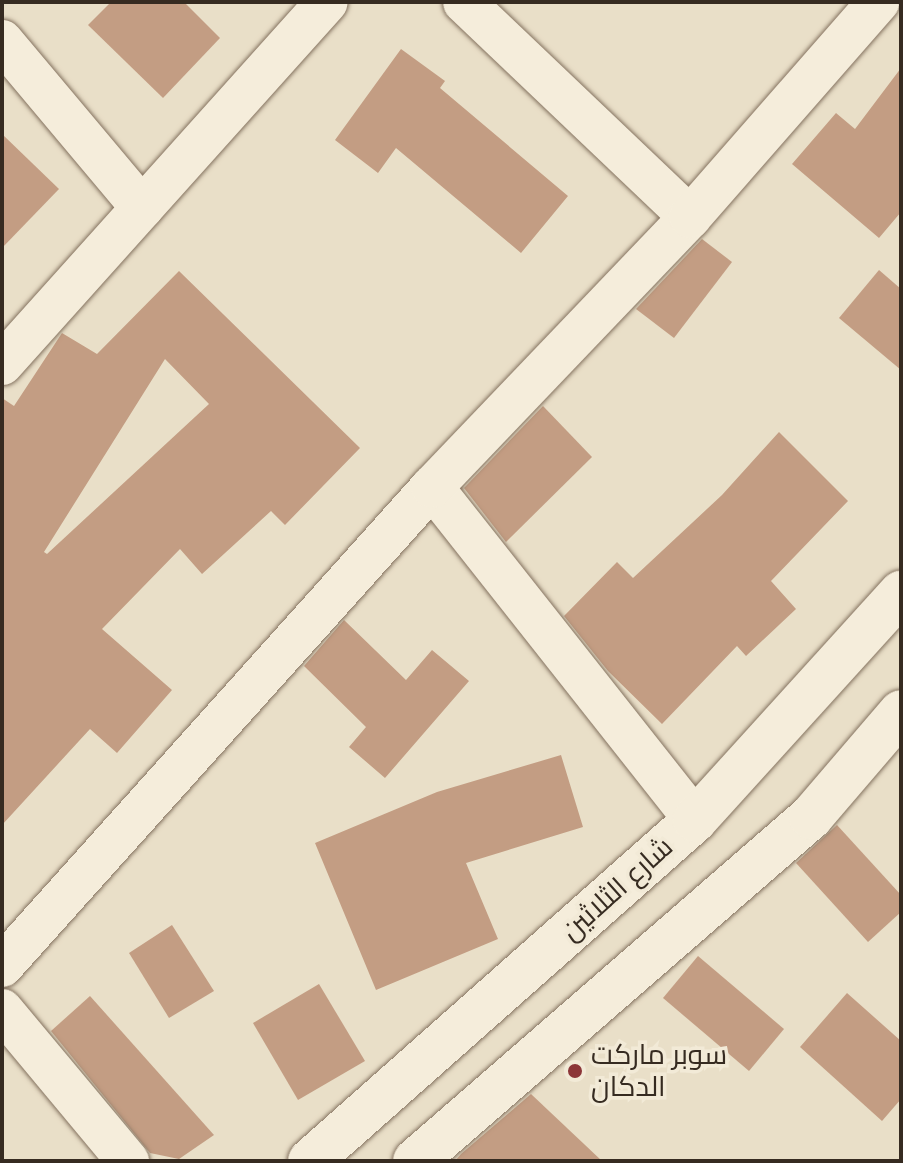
<!DOCTYPE html>
<html>
<head>
<meta charset="utf-8">
<style>
  body { margin:0 }
  #map { position:relative; width:903px; height:1163px; overflow:hidden; background:#e9dfc8; font-family:"Times New Roman",Cairo,serif }
  div>[style] { position:absolute }
  .building>* { inset:0; background:#c39d83 }
  .roads { filter:drop-shadow(0 0 2px #84725f) drop-shadow(0 0 2px #84725f) }
  .street>* { height:42px; margin:-21px; padding:0 21px; transform-origin:21px; border-radius:21px; background:#f5eddb }
  .secondary>* { height:44px; margin:-22px; padding:0 22px; transform-origin:22px; border-radius:22px; background:#f5eddb }
  .dots>* { width:22px; height:22px; translate:-50% -50%; box-sizing:border-box; border:4px solid #f2ead7; border-radius:50% }
  span { translate:-50% -50%; white-space:nowrap; text-align:center; line-height:1.15; -webkit-text-stroke:7px #f2ead7; paint-order:stroke }
  .street-label { font-size:28px; color:#362b21 }
  .poi-label { font-size:28px; color:#362b21 }
  .left { translate:0 -50%; text-align:left }
  .frame { position:absolute; inset:0; border:4px solid #362b21; pointer-events:none }
</style>
</head>
<body>
<div id="map">
  <div class="building">
    <i style="clip-path:polygon(111px 2px,184px 2px,220px 38px,163px 98px,88px 25px)"></i>
    <i style="clip-path:polygon(401px 49px,445px 81px,440px 88px,568px 196px,521px 253px,396px 148px,378px 173px,335px 140px)"></i>
    <i style="clip-path:polygon(901px 68px,901px 212px,879px 238px,792px 164px,836px 113px,855px 129px)"></i>
    <i style="clip-path:polygon(2px 134px,59px 189px,2px 248px)"></i>
    <i style="clip-path:polygon(702px 239px,732px 262px,674px 338px,636px 309px)"></i>
    <i style="clip-path:polygon(879px 270px,901px 289px,901px 370px,839px 318px)"></i>
    <i style="clip-path:polygon(evenodd,179px 271px,360px 448px,285px 525px,271px 511px,202px 574px,180px 549px,102px 629px,172px 690px,117px 753px,90px 729px,2px 825px,2px 398px,14px 406px,62px 333px,97px 354px,179px 271px,165px 359px,209px 404px,47px 554px,44px 552px,165px 359px)"></i>
    <i style="clip-path:polygon(543px 406px,592px 457px,506px 542px,464px 488px)"></i>
    <i style="clip-path:polygon(779px 432px,848px 501px,771px 581px,796px 609px,746px 656px,737px 646px,662px 724px,608px 671px,564px 616px,617px 562px,633px 578px,722px 495px)"></i>
    <i style="clip-path:polygon(344px 620px,406px 680px,432px 650px,469px 681px,385px 778px,349px 747px,366px 727px,304px 666px)"></i>
    <i style="clip-path:polygon(561px 755px,583px 827px,466px 863px,498px 939px,376px 990px,315px 843px,437px 792px)"></i>
    <i style="clip-path:polygon(837px 825px,901px 895px,901px 912px,868px 942px,796px 863px)"></i>
    <i style="clip-path:polygon(172px 925px,214px 991px,169px 1018px,129px 953px)"></i>
    <i style="clip-path:polygon(698px 956px,784px 1029px,749px 1071px,663px 998px)"></i>
    <i style="clip-path:polygon(319px 984px,365px 1061px,298px 1100px,253px 1023px)"></i>
    <i style="clip-path:polygon(847px 993px,901px 1041px,901px 1099px,882px 1121px,800px 1047px)"></i>
    <i style="clip-path:polygon(90px 996px,214px 1135px,179px 1159px,150px 1153px,51px 1031px)"></i>
    <i style="clip-path:polygon(531px 1094px,602px 1161px,455px 1161px,461px 1154px)"></i>
  </div>
  <div class="roads">
    <div class="street">
      <i style="left:464px;top:2px;width:312px;rotate:43.6deg"></i>
      <i style="left:2px;top:41px;width:218px;rotate:50deg"></i>
      <i style="left:2px;top:364px;width:486px;rotate:-48.1deg"></i>
      <i style="left:432px;top:487px;width:424px;rotate:51.7deg"></i>
      <i style="left:2px;top:966px;width:644px;rotate:-48.09deg"></i>
      <i style="left:432px;top:487px;width:373px;rotate:-46.3deg"></i>
      <i style="left:690px;top:217px;width:286px;rotate:-48.8deg"></i>
      <i style="left:2px;top:1010px;width:197px;rotate:50.2deg"></i>
    </div>
    <div class="secondary">
      <i style="left:310px;top:1161px;width:514px;rotate:-41.53deg"></i>
      <i style="left:695px;top:820px;width:307px;rotate:-47.8deg"></i>
      <i style="left:415px;top:1161px;width:525px;rotate:-40.98deg"></i>
      <i style="left:811px;top:817px;width:138px;rotate:-49.4deg"></i>
    </div>
  </div>
  <div class="dots">
    <i style="left:575px;top:1071px;background:#8c3638"></i>
  </div>
  <div class="street-label">
    <span style="left:617px;top:889px;rotate:-42deg">شارع الثلاثين</span>
  </div>
  <div class="poi-label">
    <span class="left" style="left:591px;top:1071px">سوبر ماركت<br>الدكان</span>
  </div>
  <div class="frame"></div>
</div>
</body>
</html>
